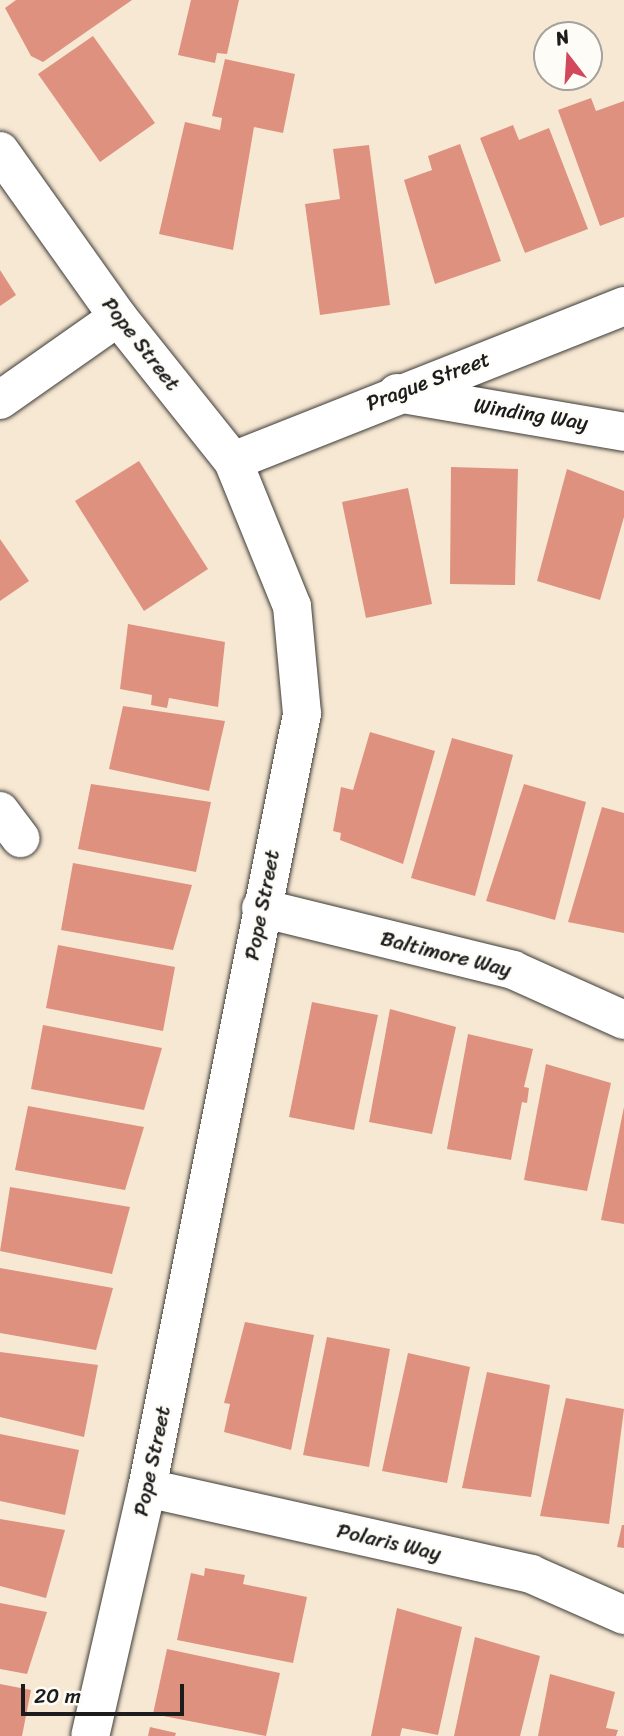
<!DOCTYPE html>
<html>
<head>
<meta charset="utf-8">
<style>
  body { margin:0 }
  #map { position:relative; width:624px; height:1736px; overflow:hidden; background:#f7e8d3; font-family:Sriracha,sans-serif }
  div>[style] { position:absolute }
  .building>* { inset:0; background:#de917f }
  .roads { filter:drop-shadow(0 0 2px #3d3b37) drop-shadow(0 0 2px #3d3b37) }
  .minor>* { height:38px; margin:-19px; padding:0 19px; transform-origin:19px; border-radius:19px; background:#fff }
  span { translate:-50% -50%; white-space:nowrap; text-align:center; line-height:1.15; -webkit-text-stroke:5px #fdfcf7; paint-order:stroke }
  .street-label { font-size:21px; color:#1c1c1c }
  .north { position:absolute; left:533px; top:21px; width:70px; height:70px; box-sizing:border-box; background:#fdfcf7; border:2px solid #a3a29f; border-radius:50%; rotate:343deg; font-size:19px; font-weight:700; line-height:28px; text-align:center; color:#1c1c1c }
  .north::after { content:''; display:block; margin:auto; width:24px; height:32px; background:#d1495b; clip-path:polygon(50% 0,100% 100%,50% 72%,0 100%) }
  .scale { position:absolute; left:21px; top:1684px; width:163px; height:32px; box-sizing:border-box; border:4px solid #1c1c1c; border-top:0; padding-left:9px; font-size:21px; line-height:24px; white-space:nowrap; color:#1c1c1c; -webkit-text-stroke:5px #fdfcf7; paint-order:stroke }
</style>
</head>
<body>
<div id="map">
  <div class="building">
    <i style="clip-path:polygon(16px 0,132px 0,43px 62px,31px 56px,5px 8px)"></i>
    <i style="clip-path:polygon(191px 0,239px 0,227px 54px,217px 53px,215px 63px,178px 55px)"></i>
    <i style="clip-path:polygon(93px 36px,155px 123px,100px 162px,38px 74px)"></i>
    <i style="clip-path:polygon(225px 59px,295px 74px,283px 133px,254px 127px,233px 250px,159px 234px,185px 122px,220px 130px,222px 118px,212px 116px)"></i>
    <i style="clip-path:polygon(591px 98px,596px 111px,624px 101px,624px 217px,600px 226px,558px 110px)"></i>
    <i style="clip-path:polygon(513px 125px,519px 140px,549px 128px,588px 229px,525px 253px,480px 138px)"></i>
    <i style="clip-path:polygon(460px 144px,501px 261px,435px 284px,404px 180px,432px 170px,428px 156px)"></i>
    <i style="clip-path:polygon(369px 145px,390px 305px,320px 315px,305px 204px,340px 199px,333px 149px)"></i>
    <i style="clip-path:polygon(0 270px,16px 295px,0 306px)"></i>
    <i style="clip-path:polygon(139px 461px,208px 569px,144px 611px,75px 501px)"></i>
    <i style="clip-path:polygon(451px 467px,518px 469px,515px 585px,450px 584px)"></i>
    <i style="clip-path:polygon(567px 469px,624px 491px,624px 517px,600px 600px,537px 581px)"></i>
    <i style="clip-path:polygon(408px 488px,432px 604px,366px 618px,342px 502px)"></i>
    <i style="clip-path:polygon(0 539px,29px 581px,0 601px)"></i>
    <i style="clip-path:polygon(128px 624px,225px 642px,218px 707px,169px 698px,167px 708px,151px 705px,152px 695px,120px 689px)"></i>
    <i style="clip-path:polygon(123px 706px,225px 721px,209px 791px,109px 769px)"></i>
    <i style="clip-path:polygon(370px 732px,435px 751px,403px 864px,340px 840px,341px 833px,333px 831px,341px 787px,353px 790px)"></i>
    <i style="clip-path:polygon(452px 738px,513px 755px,475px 896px,411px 878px)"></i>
    <i style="clip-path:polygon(91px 784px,211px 802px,196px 872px,78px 849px)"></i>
    <i style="clip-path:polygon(524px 784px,586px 802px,555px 920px,486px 901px)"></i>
    <i style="clip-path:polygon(602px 807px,624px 813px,624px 933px,568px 922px)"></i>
    <i style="clip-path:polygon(73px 863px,192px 885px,173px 950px,61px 930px)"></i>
    <i style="clip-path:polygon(58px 945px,175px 967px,163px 1031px,46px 1008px)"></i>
    <i style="clip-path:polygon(312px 1002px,378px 1015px,354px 1130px,289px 1117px)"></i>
    <i style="clip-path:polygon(390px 1009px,456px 1027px,432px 1134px,369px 1122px)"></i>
    <i style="clip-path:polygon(43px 1025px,162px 1048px,144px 1110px,31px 1089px)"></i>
    <i style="clip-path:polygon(468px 1034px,533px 1049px,524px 1087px,529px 1088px,527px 1103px,522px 1102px,511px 1160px,447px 1149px)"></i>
    <i style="clip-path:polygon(546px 1064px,611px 1083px,587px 1191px,524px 1180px)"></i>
    <i style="clip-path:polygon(28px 1106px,144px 1127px,125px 1190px,15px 1170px)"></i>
    <i style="clip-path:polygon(624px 1107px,624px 1224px,601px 1220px)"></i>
    <i style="clip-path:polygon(10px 1187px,130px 1207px,112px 1274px,0 1251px)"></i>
    <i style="clip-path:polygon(0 1268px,113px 1288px,96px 1350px,0 1333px)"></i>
    <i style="clip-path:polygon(245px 1322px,314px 1335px,291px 1450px,224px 1432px,230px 1404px,224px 1403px)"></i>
    <i style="clip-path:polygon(327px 1337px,390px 1349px,369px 1467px,303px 1455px)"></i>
    <i style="clip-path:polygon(0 1352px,98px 1365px,84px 1437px,0 1417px)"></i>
    <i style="clip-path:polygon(408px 1353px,470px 1367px,447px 1483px,382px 1471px)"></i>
    <i style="clip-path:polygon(487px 1372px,550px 1385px,531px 1497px,462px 1488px)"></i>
    <i style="clip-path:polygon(566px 1398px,624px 1409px,609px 1524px,540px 1516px)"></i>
    <i style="clip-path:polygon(0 1434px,79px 1450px,65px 1515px,0 1501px)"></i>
    <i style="clip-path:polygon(0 1519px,65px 1530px,46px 1598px,0 1586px)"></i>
    <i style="clip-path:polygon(622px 1525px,624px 1525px,624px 1548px,617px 1547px)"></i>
    <i style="clip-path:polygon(205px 1568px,245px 1575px,243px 1584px,307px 1597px,293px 1663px,177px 1640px,191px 1573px,204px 1576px)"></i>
    <i style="clip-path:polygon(0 1603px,47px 1612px,27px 1674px,0 1669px)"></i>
    <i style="clip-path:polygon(397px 1608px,462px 1627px,438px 1735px,402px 1728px,400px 1736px,371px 1736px)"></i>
    <i style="clip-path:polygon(475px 1637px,540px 1656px,520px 1736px,454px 1736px)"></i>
    <i style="clip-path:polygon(167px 1649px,280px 1673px,266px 1736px,153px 1714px)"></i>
    <i style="clip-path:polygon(550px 1674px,615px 1692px,606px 1728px,618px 1730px,616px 1736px,538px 1736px)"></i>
    <i style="clip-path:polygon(0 1684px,31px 1690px,22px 1736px,0 1736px)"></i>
    <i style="clip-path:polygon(150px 1727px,176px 1733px,175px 1736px,148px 1736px)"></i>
  </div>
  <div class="roads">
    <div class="minor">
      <i style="left:0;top:151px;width:204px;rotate:54.6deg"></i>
      <i style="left:118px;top:317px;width:184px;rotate:51.4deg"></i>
      <i style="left:233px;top:461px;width:157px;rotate:67.9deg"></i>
      <i style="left:292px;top:606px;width:108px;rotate:84.7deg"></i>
      <i style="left:302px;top:714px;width:789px;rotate:101.32deg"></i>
      <i style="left:147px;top:1488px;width:254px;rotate:102.9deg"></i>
      <i style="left:397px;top:393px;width:230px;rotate:9.7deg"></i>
      <i style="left:0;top:400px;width:144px;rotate:-35.1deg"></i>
      <i style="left:233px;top:461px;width:421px;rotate:-21.6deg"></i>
      <i style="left:0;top:811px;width:34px;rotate:53deg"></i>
      <i style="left:261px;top:908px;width:260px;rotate:13.8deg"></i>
      <i style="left:513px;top:970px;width:122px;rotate:24.2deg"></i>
      <i style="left:147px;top:1488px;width:394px;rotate:12.6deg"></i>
      <i style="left:531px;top:1574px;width:102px;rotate:23.8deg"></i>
    </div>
  </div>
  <div class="street-label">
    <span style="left:141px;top:344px;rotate:52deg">Pope Street</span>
    <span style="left:428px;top:381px;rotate:-21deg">Prague Street</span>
    <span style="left:531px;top:414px;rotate:9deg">Winding Way</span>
    <span style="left:262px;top:905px;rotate:-79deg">Pope Street</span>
    <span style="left:446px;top:954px;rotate:14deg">Baltimore Way</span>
    <span style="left:152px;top:1461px;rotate:-78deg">Pope Street</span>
    <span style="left:389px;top:1542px;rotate:13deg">Polaris Way</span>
  </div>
  <div class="north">N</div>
  <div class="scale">20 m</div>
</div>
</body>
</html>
